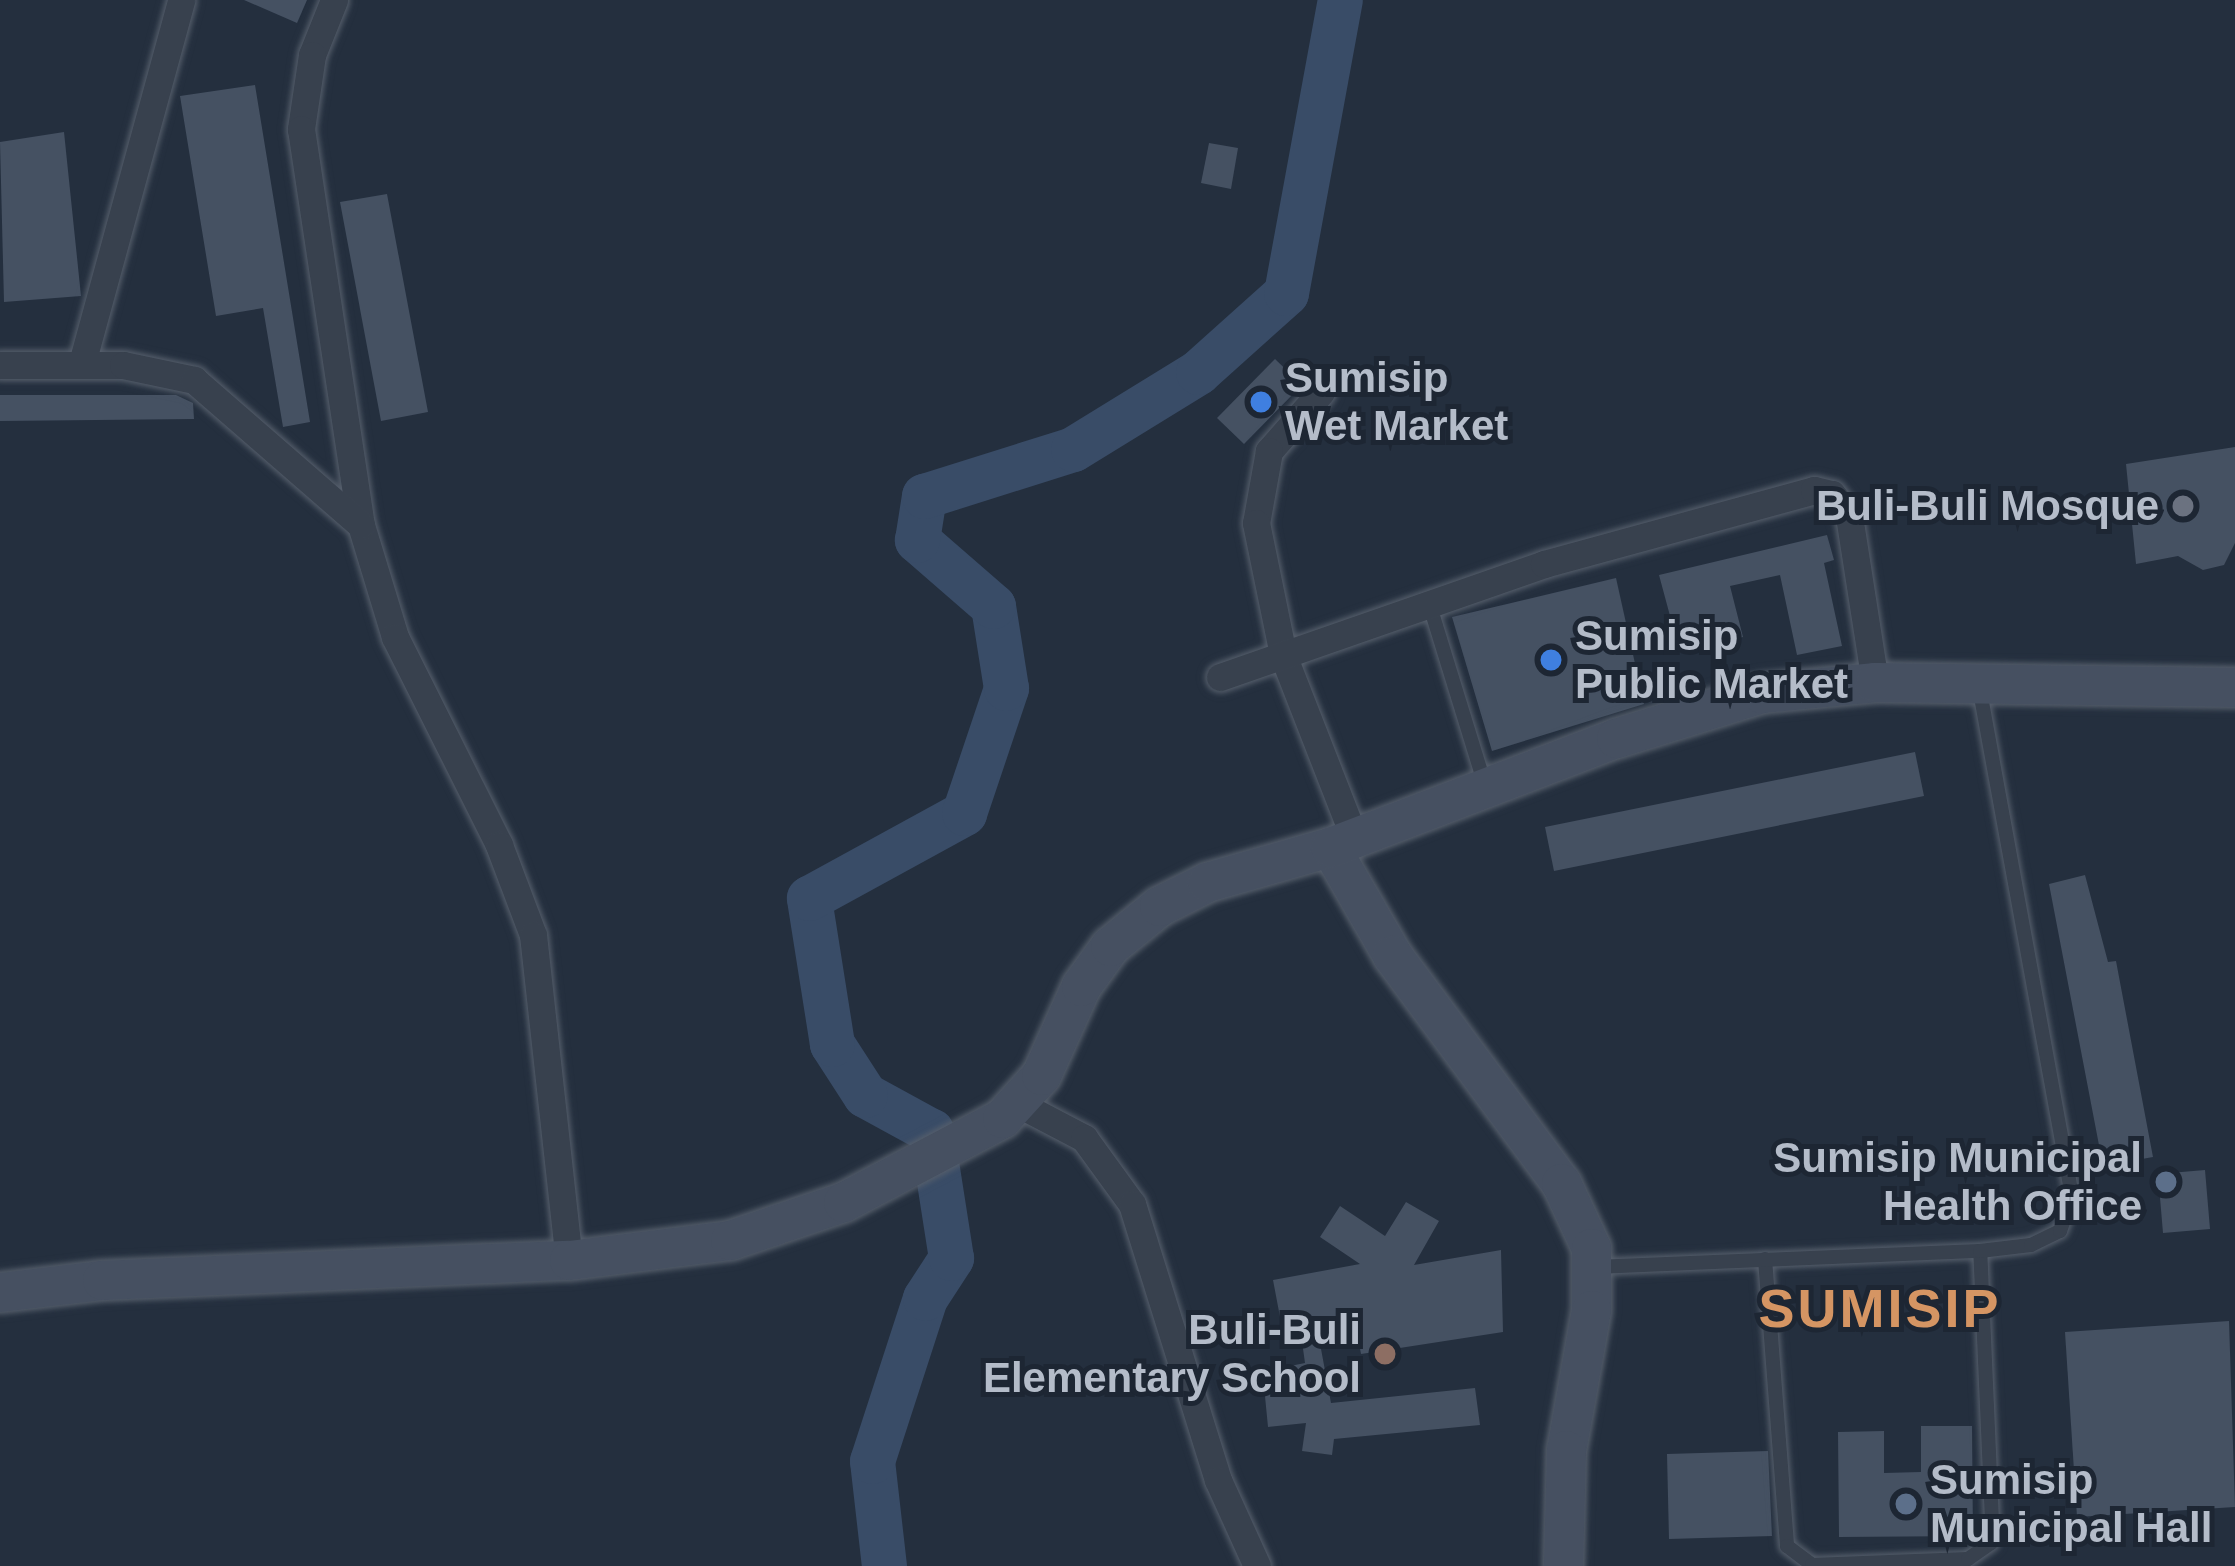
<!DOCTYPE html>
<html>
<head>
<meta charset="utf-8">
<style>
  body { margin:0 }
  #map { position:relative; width:2235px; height:1566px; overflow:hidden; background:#242f3e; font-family:Arial,sans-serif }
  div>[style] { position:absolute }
  .river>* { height:45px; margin:-22.5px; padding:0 22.5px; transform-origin:22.5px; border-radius:22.5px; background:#394c67 }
  .building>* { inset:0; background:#455162 }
  .roads { filter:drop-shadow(0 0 3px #565f6c) drop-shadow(0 0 3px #565f6c) }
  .lane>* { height:14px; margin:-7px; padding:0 7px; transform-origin:7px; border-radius:7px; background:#38414e }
  .street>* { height:27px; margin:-13.5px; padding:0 13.5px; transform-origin:13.5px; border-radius:13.5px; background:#38414e }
  .secondary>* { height:39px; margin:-19.5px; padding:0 19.5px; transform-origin:19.5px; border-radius:19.5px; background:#465061 }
  .dots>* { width:33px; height:33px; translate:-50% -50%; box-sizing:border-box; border:6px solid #1d2633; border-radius:50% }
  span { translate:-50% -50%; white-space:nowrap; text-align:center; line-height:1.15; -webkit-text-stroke:10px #1d2633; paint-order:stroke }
  .poi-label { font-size:42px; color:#b4bcc9; font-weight:700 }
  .left { translate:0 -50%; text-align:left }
  .right { translate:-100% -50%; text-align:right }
  .district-label { font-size:54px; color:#d59563; font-weight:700; letter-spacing:3px }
</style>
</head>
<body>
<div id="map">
  <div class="river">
    <i style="left:884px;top:1566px;width:106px;rotate:-96.5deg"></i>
    <i style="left:872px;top:1461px;width:171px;rotate:-72deg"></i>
    <i style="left:925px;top:1298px;width:48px;rotate:-57deg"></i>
    <i style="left:951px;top:1258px;width:129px;rotate:-98.9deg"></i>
    <i style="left:931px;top:1131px;width:75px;rotate:-151.4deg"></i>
    <i style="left:865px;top:1095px;width:61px;rotate:-122.9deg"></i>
    <i style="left:832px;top:1044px;width:148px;rotate:-99deg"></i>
    <i style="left:809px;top:898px;width:177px;rotate:-28.7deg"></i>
    <i style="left:964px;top:813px;width:132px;rotate:-71.4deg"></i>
    <i style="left:1006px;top:688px;width:83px;rotate:-99deg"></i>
    <i style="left:993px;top:606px;width:101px;rotate:-139deg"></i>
    <i style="left:917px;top:540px;width:45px;rotate:-81deg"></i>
    <i style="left:924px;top:496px;width:156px;rotate:-17.5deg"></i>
    <i style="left:1073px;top:449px;width:147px;rotate:-31.6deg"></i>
    <i style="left:1198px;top:372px;width:118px;rotate:-41.9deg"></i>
    <i style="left:1286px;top:293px;width:298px;rotate:-79.6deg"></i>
  </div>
  <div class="building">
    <i style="clip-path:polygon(244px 0,307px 0,297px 23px)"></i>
    <i style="clip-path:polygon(255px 85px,310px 422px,283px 427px,263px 308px,216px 316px,180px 96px)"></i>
    <i style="clip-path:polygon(64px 132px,81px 296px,4px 302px,0 142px)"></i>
    <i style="clip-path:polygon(1209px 143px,1238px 148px,1231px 189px,1201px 183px)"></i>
    <i style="clip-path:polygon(387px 194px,428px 412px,381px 421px,340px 202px)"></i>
    <i style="clip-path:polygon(1275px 359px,1302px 385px,1244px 444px,1217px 418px)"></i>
    <i style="clip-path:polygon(0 395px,176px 395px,193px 403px,194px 419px,0 421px)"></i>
    <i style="clip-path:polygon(2235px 447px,2235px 543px,2224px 565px,2203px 570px,2178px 556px,2136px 564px,2126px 464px)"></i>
    <i style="clip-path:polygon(1827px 535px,1834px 560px,1824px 563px,1842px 646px,1797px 655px,1780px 575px,1730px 586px,1743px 637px,1680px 653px,1659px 575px)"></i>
    <i style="clip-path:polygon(1616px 578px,1644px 704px,1492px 751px,1452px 617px)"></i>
    <i style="clip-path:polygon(1915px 752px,1924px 796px,1554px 871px,1545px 827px)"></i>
    <i style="clip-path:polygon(2085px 875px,2108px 962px,2116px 961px,2153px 1157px,2103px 1166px,2049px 884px)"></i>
    <i style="clip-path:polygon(2205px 1170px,2210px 1229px,2163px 1233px,2158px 1174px)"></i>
    <i style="clip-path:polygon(1406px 1202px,1439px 1221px,1414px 1265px,1501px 1250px,1503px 1332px,1361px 1354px,1357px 1332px,1319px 1338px,1331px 1403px,1475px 1388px,1480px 1425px,1334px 1439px,1332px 1455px,1302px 1451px,1306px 1423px,1268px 1427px,1264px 1386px,1288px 1383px,1285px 1367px,1305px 1363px,1298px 1313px,1280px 1317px,1273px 1280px,1360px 1264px,1320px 1237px,1340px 1206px,1385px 1236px)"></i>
    <i style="clip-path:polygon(2229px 1321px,2235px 1507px,2077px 1517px,2065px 1332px)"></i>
    <i style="clip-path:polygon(1921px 1426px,1972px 1426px,1973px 1536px,1839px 1537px,1838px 1432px,1884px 1431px,1884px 1473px,1921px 1472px)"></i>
    <i style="clip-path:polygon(1768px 1451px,1772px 1536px,1669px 1539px,1667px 1454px)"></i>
  </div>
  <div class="roads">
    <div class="lane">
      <i style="left:1429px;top:603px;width:187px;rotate:72.9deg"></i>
      <i style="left:1765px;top:1259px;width:288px;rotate:85.6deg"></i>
      <i style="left:1787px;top:1546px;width:31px;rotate:37deg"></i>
      <i style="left:1812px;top:1565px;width:156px;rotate:-2.2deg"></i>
      <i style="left:1968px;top:1559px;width:28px;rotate:-35deg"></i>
      <i style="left:1991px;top:1543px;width:22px;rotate:-87deg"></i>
      <i style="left:1992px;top:1521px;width:270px;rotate:-92.5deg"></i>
      <i style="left:1595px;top:1267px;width:385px;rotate:-2.4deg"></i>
      <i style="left:1980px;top:1251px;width:51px;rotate:-6.7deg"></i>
      <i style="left:2031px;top:1245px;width:32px;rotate:-26deg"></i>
      <i style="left:2060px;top:1231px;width:37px;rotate:-71deg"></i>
      <i style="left:2072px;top:1196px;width:518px;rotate:-100.33deg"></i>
    </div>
    <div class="street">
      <i style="left:334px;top:0;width:59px;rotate:111.8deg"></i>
      <i style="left:312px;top:55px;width:75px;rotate:98.5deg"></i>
      <i style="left:301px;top:129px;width:401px;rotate:81.4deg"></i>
      <i style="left:361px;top:525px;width:117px;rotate:73.1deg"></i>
      <i style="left:395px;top:637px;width:233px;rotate:63.4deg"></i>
      <i style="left:499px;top:845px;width:96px;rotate:69.3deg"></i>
      <i style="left:533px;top:935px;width:327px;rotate:83.7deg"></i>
      <i style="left:82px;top:363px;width:376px;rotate:-74.7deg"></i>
      <i style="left:0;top:365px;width:123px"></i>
      <i style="left:123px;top:365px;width:73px;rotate:11.9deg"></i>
      <i style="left:194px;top:380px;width:221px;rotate:41deg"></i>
      <i style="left:1321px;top:392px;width:79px;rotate:131.4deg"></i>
      <i style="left:1269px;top:451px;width:73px;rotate:100.2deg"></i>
      <i style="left:1256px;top:523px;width:135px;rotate:78.4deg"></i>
      <i style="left:1283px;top:655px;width:195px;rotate:68.7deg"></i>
      <i style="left:1220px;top:677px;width:343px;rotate:-19.2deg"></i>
      <i style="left:1544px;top:564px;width:280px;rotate:-15.3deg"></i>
      <i style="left:1814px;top:490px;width:18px;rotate:13deg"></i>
      <i style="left:1832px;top:494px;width:28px;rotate:52deg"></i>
      <i style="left:1849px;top:516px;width:168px;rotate:81.1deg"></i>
      <i style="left:1017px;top:1103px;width:76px;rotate:27.6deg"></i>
      <i style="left:1084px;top:1138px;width:82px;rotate:54deg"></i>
      <i style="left:1132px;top:1204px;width:289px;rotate:72.7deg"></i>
      <i style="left:1218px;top:1480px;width:94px;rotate:65.6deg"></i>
    </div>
    <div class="secondary">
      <i style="left:1330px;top:847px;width:125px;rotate:60.1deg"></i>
      <i style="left:1392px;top:955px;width:284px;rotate:53.5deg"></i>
      <i style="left:1561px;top:1183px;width:72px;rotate:65.2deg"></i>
      <i style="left:1591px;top:1248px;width:62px;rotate:90deg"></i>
      <i style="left:1591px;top:1310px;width:142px;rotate:100.1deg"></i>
      <i style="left:1566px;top:1450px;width:116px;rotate:91.5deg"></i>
      <i style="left:0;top:1292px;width:103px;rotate:-6.7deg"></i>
      <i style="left:102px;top:1280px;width:467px;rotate:-2.5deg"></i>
      <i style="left:569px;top:1260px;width:162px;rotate:-7.1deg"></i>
      <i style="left:730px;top:1240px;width:119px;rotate:-18.6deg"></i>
      <i style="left:843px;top:1202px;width:180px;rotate:-27.8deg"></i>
      <i style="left:1002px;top:1118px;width:58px;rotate:-47.8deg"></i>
      <i style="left:1041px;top:1075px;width:98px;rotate:-65.8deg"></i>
      <i style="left:1081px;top:986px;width:49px;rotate:-54.1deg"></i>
      <i style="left:1110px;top:946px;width:63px;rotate:-39.2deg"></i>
      <i style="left:1159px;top:906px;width:54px;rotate:-26.6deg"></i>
      <i style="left:1207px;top:882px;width:128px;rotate:-15.9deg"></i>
      <i style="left:1330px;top:847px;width:306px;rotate:-20.9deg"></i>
      <i style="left:1616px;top:738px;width:152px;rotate:-17.2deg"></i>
      <i style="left:1761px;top:693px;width:115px;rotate:-5.5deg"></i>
      <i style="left:1875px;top:682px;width:360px;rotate:0.8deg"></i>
    </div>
  </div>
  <div class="dots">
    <i style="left:1261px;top:402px;background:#3f7fe0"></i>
    <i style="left:2183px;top:506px;background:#6b7280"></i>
    <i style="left:1551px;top:660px;background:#3f7fe0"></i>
    <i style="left:2166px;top:1182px;background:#5c6f8a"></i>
    <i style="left:1385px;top:1354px;background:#8d6e63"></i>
    <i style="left:1906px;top:1504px;background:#5c6f8a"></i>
  </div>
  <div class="poi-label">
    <span class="left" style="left:1285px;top:402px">Sumisip<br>Wet Market</span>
    <span class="right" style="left:2159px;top:506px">Buli-Buli Mosque</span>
    <span class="left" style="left:1575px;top:660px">Sumisip<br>Public Market</span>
    <span class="right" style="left:2142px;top:1182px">Sumisip Municipal<br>Health Office</span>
    <span class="right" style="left:1361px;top:1354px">Buli-Buli<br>Elementary School</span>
    <span class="left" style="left:1930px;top:1504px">Sumisip<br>Municipal Hall</span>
  </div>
  <div class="district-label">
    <span style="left:1880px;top:1308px">SUMISIP</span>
  </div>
</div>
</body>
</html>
